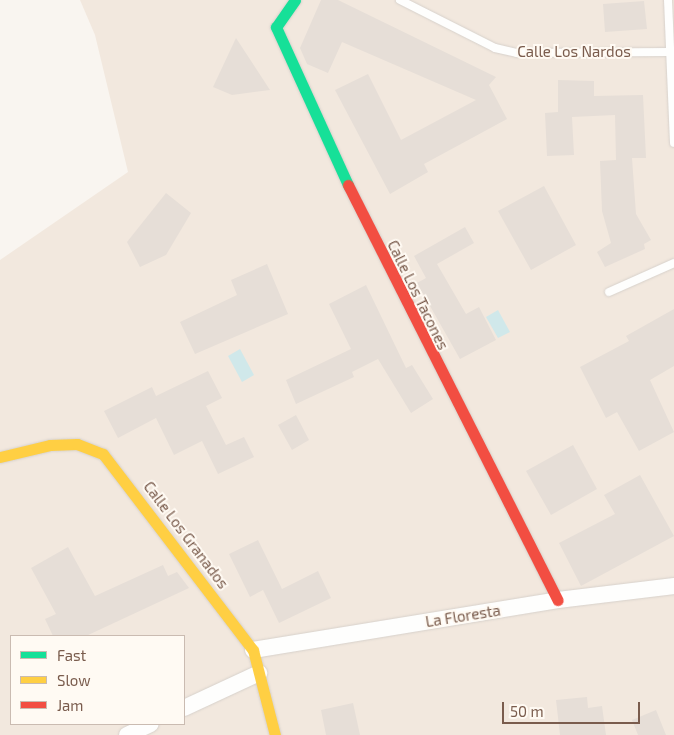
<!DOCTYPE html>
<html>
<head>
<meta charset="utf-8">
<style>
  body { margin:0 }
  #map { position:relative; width:674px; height:735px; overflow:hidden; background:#f9f5f0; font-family:"Exo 2",sans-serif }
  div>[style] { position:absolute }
  .residential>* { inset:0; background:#f2e8de }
  .water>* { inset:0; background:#d0e8ea }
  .building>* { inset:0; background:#e6ded7 }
  .roads { filter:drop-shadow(0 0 1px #d7d1cb) drop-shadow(0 0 1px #d7d1cb) }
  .lane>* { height:8px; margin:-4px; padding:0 4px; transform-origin:4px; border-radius:4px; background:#fefefd }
  .street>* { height:16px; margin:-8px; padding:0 8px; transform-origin:8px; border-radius:8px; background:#fefefd }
  .fast>* { height:11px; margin:-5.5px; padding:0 5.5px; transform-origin:5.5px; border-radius:5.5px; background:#16e098 }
  .slow>* { height:11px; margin:-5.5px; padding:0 5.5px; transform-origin:5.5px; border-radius:5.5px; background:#ffcf43 }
  .jam>* { height:11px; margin:-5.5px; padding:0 5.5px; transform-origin:5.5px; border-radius:5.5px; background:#f24e42 }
  span { translate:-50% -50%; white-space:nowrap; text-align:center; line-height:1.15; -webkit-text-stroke:4px #fffaf3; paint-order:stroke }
  .street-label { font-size:15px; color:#7a5c4d }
  .legend { position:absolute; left:10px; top:635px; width:175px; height:90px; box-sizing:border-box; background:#fffaf3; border:1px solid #cabbb1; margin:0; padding:6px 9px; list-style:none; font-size:15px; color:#7a5c4d }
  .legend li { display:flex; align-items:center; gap:10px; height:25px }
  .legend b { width:25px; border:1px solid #cabbb1 }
  .scale { position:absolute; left:502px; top:702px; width:138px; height:22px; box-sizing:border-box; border:2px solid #7a5c4d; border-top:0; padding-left:6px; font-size:15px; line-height:18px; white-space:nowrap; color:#7a5c4d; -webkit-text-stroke:4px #fffaf3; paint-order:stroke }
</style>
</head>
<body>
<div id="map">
  <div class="residential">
    <i style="clip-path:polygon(evenodd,80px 0,674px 0,674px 735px,0 735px,0 260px,128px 172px,95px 35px,80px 0,11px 636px,184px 636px,184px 724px,11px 724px,11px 636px)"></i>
  </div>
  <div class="water">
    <i style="clip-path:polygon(498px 310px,510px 332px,498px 338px,486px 317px)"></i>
    <i style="clip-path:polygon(240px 349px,254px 375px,242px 382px,228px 356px)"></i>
  </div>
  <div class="building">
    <i style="clip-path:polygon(321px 0,338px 0,496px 77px,489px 85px,507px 119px,424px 164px,428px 172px,390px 194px,335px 90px,368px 74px,401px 140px,476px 100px,342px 42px,328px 73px,307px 64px,300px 48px)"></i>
    <i style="clip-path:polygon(644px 1px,647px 29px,605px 32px,603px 4px)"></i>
    <i style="clip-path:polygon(236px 38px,270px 90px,232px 95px,213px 87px)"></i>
    <i style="clip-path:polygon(558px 80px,594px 81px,594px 96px,643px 95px,646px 158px,632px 158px,636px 214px,651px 240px,644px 244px,645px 249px,605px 267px,597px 252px,611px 243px,602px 211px,600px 161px,616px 160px,615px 115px,572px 117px,574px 155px,547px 156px,545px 113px,558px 112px)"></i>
    <i style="clip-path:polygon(544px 186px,576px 245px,531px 270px,498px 211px)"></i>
    <i style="clip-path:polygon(166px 193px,191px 213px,166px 255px,140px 267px,127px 242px)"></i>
    <i style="clip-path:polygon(465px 227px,474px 243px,437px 264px,466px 314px,479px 307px,496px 340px,460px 359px,417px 283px,426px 278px,414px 256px)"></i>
    <i style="clip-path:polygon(267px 264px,288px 314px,195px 354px,180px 322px,237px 295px,231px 280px)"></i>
    <i style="clip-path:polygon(366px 285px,406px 368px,412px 365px,433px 399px,411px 413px,378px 359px,352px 372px,354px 377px,296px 404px,286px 380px,351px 349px,329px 304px)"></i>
    <i style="clip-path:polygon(674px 309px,674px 366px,650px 380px,674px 432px,639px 451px,617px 412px,606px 418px,580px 367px,629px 341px,626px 336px)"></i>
    <i style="clip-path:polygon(208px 371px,222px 398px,206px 406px,226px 445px,244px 437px,254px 457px,218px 474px,202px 441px,174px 455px,156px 418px,118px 438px,104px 411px,152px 387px,156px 396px)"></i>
    <i style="clip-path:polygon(296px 415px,309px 440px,292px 450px,278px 425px)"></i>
    <i style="clip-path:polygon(573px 445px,597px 489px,551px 515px,526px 471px)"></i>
    <i style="clip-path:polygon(640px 475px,674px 536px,581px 586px,559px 543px,615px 514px,604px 495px)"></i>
    <i style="clip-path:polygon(258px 540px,282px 589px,318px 571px,331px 598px,279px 623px,263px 590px,250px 597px,229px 554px)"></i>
    <i style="clip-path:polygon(68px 547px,95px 596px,163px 565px,168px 576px,177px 572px,189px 588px,86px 636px,53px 636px,45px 619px,56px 614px,31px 568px)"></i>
    <i style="clip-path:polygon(587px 697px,588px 708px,602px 706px,606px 735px,560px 735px,556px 700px)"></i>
    <i style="clip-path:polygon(353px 703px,360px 735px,326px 735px,321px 710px)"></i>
    <i style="clip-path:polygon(656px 710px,666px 735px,638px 735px,632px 720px)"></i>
  </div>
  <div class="roads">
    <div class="lane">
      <i style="left:400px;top:0;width:106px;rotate:26.8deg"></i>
      <i style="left:495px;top:48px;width:23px;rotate:13deg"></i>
      <i style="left:517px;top:53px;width:153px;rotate:-0.4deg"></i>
      <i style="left:668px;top:0;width:143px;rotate:87.6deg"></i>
      <i style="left:609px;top:292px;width:71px;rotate:-24deg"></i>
    </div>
    <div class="street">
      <i style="left:253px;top:650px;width:309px;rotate:-9.3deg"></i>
      <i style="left:558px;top:600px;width:117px;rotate:-6.9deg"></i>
      <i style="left:184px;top:708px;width:83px;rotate:-25deg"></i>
      <i style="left:127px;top:735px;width:26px;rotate:-25deg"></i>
    </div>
    <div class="fast">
      <i style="left:295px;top:0;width:33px;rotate:125deg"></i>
      <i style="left:276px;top:27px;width:174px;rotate:65.5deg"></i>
    </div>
    <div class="slow">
      <i style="left:0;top:457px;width:51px;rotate:-13.5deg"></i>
      <i style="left:50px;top:445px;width:27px;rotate:-2deg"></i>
      <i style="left:77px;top:444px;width:28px;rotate:21deg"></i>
      <i style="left:103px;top:454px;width:247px;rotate:52.6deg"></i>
      <i style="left:253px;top:650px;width:88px;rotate:75.5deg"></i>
    </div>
    <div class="jam">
      <i style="left:348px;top:185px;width:465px;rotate:63.2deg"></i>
    </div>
  </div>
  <div class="street-label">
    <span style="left:574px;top:52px">Calle Los Nardos</span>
    <span style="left:418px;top:295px;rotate:64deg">Calle Los Tacones</span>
    <span style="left:186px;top:535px;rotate:53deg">Calle Los Granados</span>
    <span style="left:463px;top:616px;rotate:-9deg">La Floresta</span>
  </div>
  <ul class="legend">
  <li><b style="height:6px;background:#16e098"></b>Fast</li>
  <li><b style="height:6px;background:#ffcf43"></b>Slow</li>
  <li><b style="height:6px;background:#f24e42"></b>Jam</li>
  </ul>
  <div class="scale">50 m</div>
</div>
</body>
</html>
